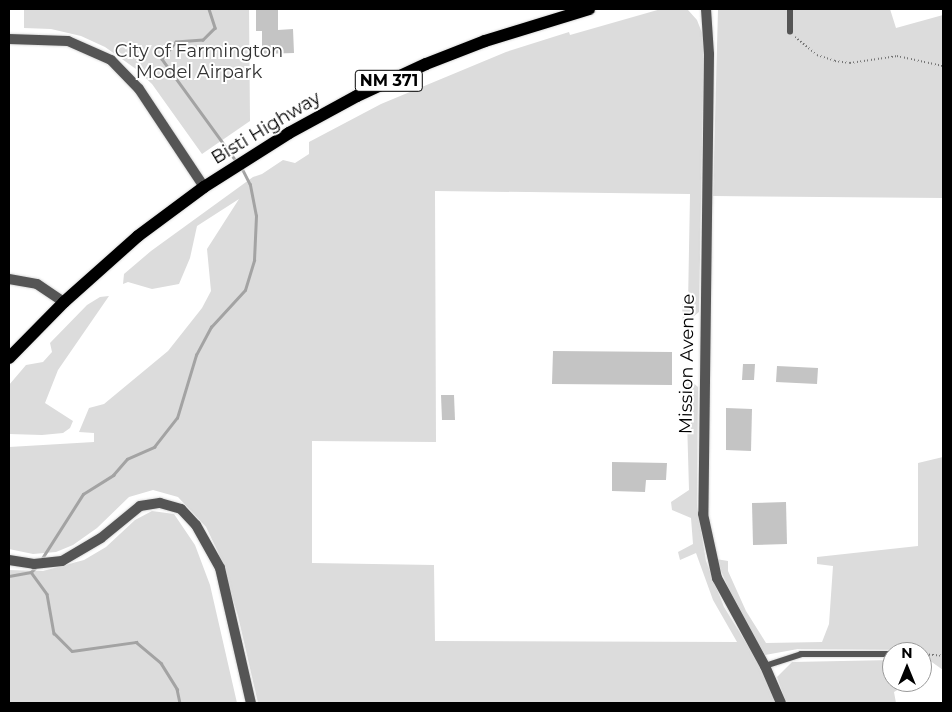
<!DOCTYPE html>
<html>
<head>
<meta charset="utf-8">
<style>
  body { margin:0 }
  #map { position:relative; width:952px; height:712px; overflow:hidden; background:#fff; font-family:Montserrat,sans-serif }
  div>[style] { position:absolute }
  .green>* { inset:0; background:#dcdcdc }
  .stream>* { height:2.5px; margin:-1.25px; padding:0 1.25px; transform-origin:1.25px; border-radius:1.25px; background:#a3a3a3 }
  .building>* { inset:0; background:#c4c4c4 }
  .path>* { height:2px; margin-top:-1px; transform-origin:0; background:repeating-linear-gradient(90deg,#777 0 1px,transparent 0 3.5px) }
  .roads { filter:drop-shadow(0 0 1px #dbdbdb) drop-shadow(0 0 1px #dbdbdb) }
  .service>* { height:5.5px; margin:-2.75px; padding:0 2.75px; transform-origin:2.75px; border-radius:2.75px; background:#555 }
  .minor>* { height:10px; margin:-5px; padding:0 5px; transform-origin:5px; border-radius:5px; background:#555 }
  .primary>* { height:12px; margin:-6px; padding:0 6px; transform-origin:6px; border-radius:6px; background:#000 }
  span { translate:-50% -50%; white-space:nowrap; text-align:center; line-height:1.15; -webkit-text-stroke:4px #fff; paint-order:stroke }
  .shield-label span { padding:1px 4px; background:#fff; border:1px solid; border-radius:4px; -webkit-text-stroke-width:0 }
  .shield-label { font-size:16px; color:#000; font-weight:700 }
  .park-label { font-size:18px; color:#333 }
  .street-label { font-size:18px; color:#000 }
  .frame { position:absolute; inset:0; border:10px solid #000; pointer-events:none }
  .north { position:absolute; left:882px; top:642px; width:50px; height:50px; box-sizing:border-box; background:#fff; border:1px solid #999; border-radius:50%; rotate:0deg; font-size:14px; font-weight:700; line-height:20px; text-align:center; color:#000 }
  .north::after { content:''; display:block; margin:auto; width:18px; height:22px; background:#000; clip-path:polygon(50% 0,100% 100%,50% 72%,0 100%) }
</style>
</head>
<body>
<div id="map">
  <div class="green">
    <i style="clip-path:polygon(24px 9px,249px 9px,250px 121px,202px 154px,152px 84px,136px 69px,105px 47px,81px 36px,51px 29px,24px 28px)"></i>
    <i style="clip-path:polygon(661px 9px,688px 10px,697px 20px,704px 38px,699px 312px,683px 325px,682px 304px,688px 304px,690px 194px,435px 191px,436px 442px,312px 441px,312px 563px,434px 565px,435px 641px,737px 642px,713px 600px,696px 553px,680px 560px,678px 552px,693px 544px,691px 518px,672px 510px,671px 502px,689px 490px,686px 384px,692px 382px,698px 387px,697px 506px,706px 561px,724px 607px,758px 662px,776px 703px,258px 703px,238px 616px,218px 552px,206px 527px,178px 497px,153px 490px,129px 497px,97px 528px,73px 545px,56px 552px,33px 554px,9px 549px,9px 447px,94px 442px,94px 433px,79px 432px,89px 408px,104px 404px,168px 351px,202px 308px,211px 291px,207px 249px,239px 199px,197px 226px,190px 258px,179px 284px,152px 289px,128px 282px,123px 284px,124px 274px,151px 251px,253px 177px,262px 174px,283px 160px,295px 163px,309px 154px,309px 142px,381px 104px,506px 52px,569px 32px,570px 35px)"></i>
    <i style="clip-path:polygon(718px 9px,890px 9px,896px 28px,943px 15px,943px 198px,713px 196px)"></i>
    <i style="clip-path:polygon(109px 296px,58px 370px,45px 403px,73px 421px,70px 428px,63px 433px,42px 435px,9px 434px,9px 385px,26px 365px,43px 362px,52px 352px,50px 343px,87px 305px,100px 297px)"></i>
    <i style="clip-path:polygon(943px 457px,943px 670px,915px 650px,798px 649px,765px 655px,736px 606px,716px 559px,728px 561px,728px 571px,746px 611px,766px 643px,822px 642px,829px 624px,833px 566px,817px 564px,817px 557px,918px 546px,918px 463px)"></i>
    <i style="clip-path:polygon(152px 511px,174px 514px,195px 545px,210px 585px,237px 703px,9px 703px,9px 570px,43px 571px,84px 560px,106px 547px,135px 520px)"></i>
    <i style="clip-path:polygon(892px 660px,892px 682px,910px 682px,894px 692px,896px 703px,786px 703px,777px 677px,792px 662px)"></i>
  </div>
  <div class="stream">
    <i style="left:209px;top:9px;width:20px;rotate:72deg"></i>
    <i style="left:215px;top:28px;width:17px;rotate:135deg"></i>
    <i style="left:203px;top:40px;width:27px;rotate:176deg"></i>
    <i style="left:176px;top:42px;width:22px;rotate:129deg"></i>
    <i style="left:162px;top:59px;width:126px;rotate:54deg"></i>
    <i style="left:41px;top:560px;width:78px;rotate:-57.5deg"></i>
    <i style="left:83px;top:494px;width:36px;rotate:-32deg"></i>
    <i style="left:113px;top:475px;width:21px;rotate:-49deg"></i>
    <i style="left:127px;top:459px;width:30px;rotate:-24deg"></i>
    <i style="left:154px;top:447px;width:37px;rotate:-52deg"></i>
    <i style="left:177px;top:418px;width:66px;rotate:-73.2deg"></i>
    <i style="left:196px;top:355px;width:32px;rotate:-62deg"></i>
    <i style="left:211px;top:327px;width:50px;rotate:-47.4deg"></i>
    <i style="left:245px;top:290px;width:31px;rotate:-73deg"></i>
    <i style="left:254px;top:260px;width:44px;rotate:-87.4deg"></i>
    <i style="left:256px;top:216px;width:32px;rotate:-101deg"></i>
    <i style="left:250px;top:185px;width:20px;rotate:-117deg"></i>
    <i style="left:31px;top:572px;width:27px;rotate:54deg"></i>
    <i style="left:47px;top:594px;width:40px;rotate:80deg"></i>
    <i style="left:54px;top:633px;width:25px;rotate:45deg"></i>
    <i style="left:72px;top:651px;width:65px;rotate:-8deg"></i>
    <i style="left:136px;top:642px;width:33px;rotate:40deg"></i>
    <i style="left:161px;top:663px;width:31px;rotate:58deg"></i>
    <i style="left:177px;top:689px;width:14px;rotate:78deg"></i>
    <i style="left:9px;top:576px;width:22px;rotate:-10deg"></i>
    <i style="left:31px;top:572px;width:7px;rotate:-45deg"></i>
  </div>
  <div class="building">
    <i style="clip-path:polygon(256px 9px,278px 9px,278px 30px,293px 29px,294px 53px,262px 54px,262px 31px,256px 31px)"></i>
    <i style="clip-path:polygon(553px 351px,672px 352px,672px 385px,552px 384px)"></i>
    <i style="clip-path:polygon(743px 364px,755px 364px,754px 380px,742px 380px)"></i>
    <i style="clip-path:polygon(777px 366px,818px 368px,817px 384px,776px 382px)"></i>
    <i style="clip-path:polygon(441px 395px,454px 395px,455px 420px,442px 420px)"></i>
    <i style="clip-path:polygon(726px 408px,752px 409px,751px 451px,726px 450px)"></i>
    <i style="clip-path:polygon(612px 462px,667px 463px,666px 480px,646px 480px,645px 492px,612px 491px)"></i>
    <i style="clip-path:polygon(786px 502px,787px 544px,753px 545px,752px 503px)"></i>
  </div>
  <div class="path">
    <i style="left:795px;top:37px;width:28px;rotate:39deg"></i>
    <i style="left:817px;top:55px;width:19px;rotate:18deg"></i>
    <i style="left:835px;top:61px;width:15px;rotate:8deg"></i>
    <i style="left:850px;top:63px;width:48px;rotate:-8.5deg"></i>
    <i style="left:897px;top:56px;width:47px;rotate:12.3deg"></i>
    <i style="left:922px;top:654px;width:21px;rotate:5deg"></i>
  </div>
  <div class="roads">
    <div class="service">
      <i style="left:790px;top:32px;width:23px;rotate:-90deg"></i>
      <i style="left:765px;top:666px;width:38px;rotate:-18deg"></i>
      <i style="left:801px;top:654px;width:91px"></i>
    </div>
    <div class="minor">
      <i style="left:706px;top:9px;width:45px;rotate:86.2deg"></i>
      <i style="left:709px;top:54px;width:460px;rotate:90.7deg"></i>
      <i style="left:703px;top:514px;width:66px;rotate:77.7deg"></i>
      <i style="left:717px;top:578px;width:100px;rotate:61.4deg"></i>
      <i style="left:765px;top:666px;width:40px;rotate:66.6deg"></i>
      <i style="left:9px;top:39px;width:59px;rotate:1.9deg"></i>
      <i style="left:68px;top:41px;width:47px;rotate:23.8deg"></i>
      <i style="left:111px;top:60px;width:40px;rotate:46deg"></i>
      <i style="left:139px;top:89px;width:118px;rotate:56.4deg"></i>
      <i style="left:9px;top:279px;width:28px;rotate:10deg"></i>
      <i style="left:37px;top:284px;width:32px;rotate:34deg"></i>
      <i style="left:9px;top:560px;width:25px;rotate:9deg"></i>
      <i style="left:34px;top:564px;width:28px;rotate:-6deg"></i>
      <i style="left:62px;top:561px;width:45px;rotate:-30.5deg"></i>
      <i style="left:101px;top:538px;width:50px;rotate:-39.4deg"></i>
      <i style="left:140px;top:506px;width:20px;rotate:-9deg"></i>
      <i style="left:160px;top:503px;width:22px;rotate:16deg"></i>
      <i style="left:181px;top:509px;width:22px;rotate:47deg"></i>
      <i style="left:196px;top:525px;width:49px;rotate:60.8deg"></i>
      <i style="left:220px;top:568px;width:139px;rotate:77.1deg"></i>
    </div>
    <div class="primary">
      <i style="left:9px;top:358px;width:78px;rotate:-45.5deg"></i>
      <i style="left:64px;top:302px;width:99px;rotate:-41.7deg"></i>
      <i style="left:138px;top:236px;width:82px;rotate:-36.6deg"></i>
      <i style="left:204px;top:187px;width:101px;rotate:-32.4deg"></i>
      <i style="left:289px;top:133px;width:77px;rotate:-28.6deg"></i>
      <i style="left:357px;top:96px;width:76px;rotate:-24.9deg"></i>
      <i style="left:426px;top:64px;width:63px;rotate:-21.3deg"></i>
      <i style="left:485px;top:41px;width:109px;rotate:-17.1deg"></i>
    </div>
  </div>
  <div class="shield-label">
    <span style="left:389px;top:81px">NM 371</span>
  </div>
  <div class="park-label">
    <span style="left:199px;top:62px">City of Farmington<br>Model Airpark</span>
  </div>
  <div class="street-label">
    <span style="left:266px;top:128px;rotate:-31deg">Bisti Highway</span>
    <span style="left:687px;top:364px;rotate:-89deg">Mission Avenue</span>
  </div>
  <div class="frame"></div>
  <div class="north">N</div>
</div>
</body>
</html>
